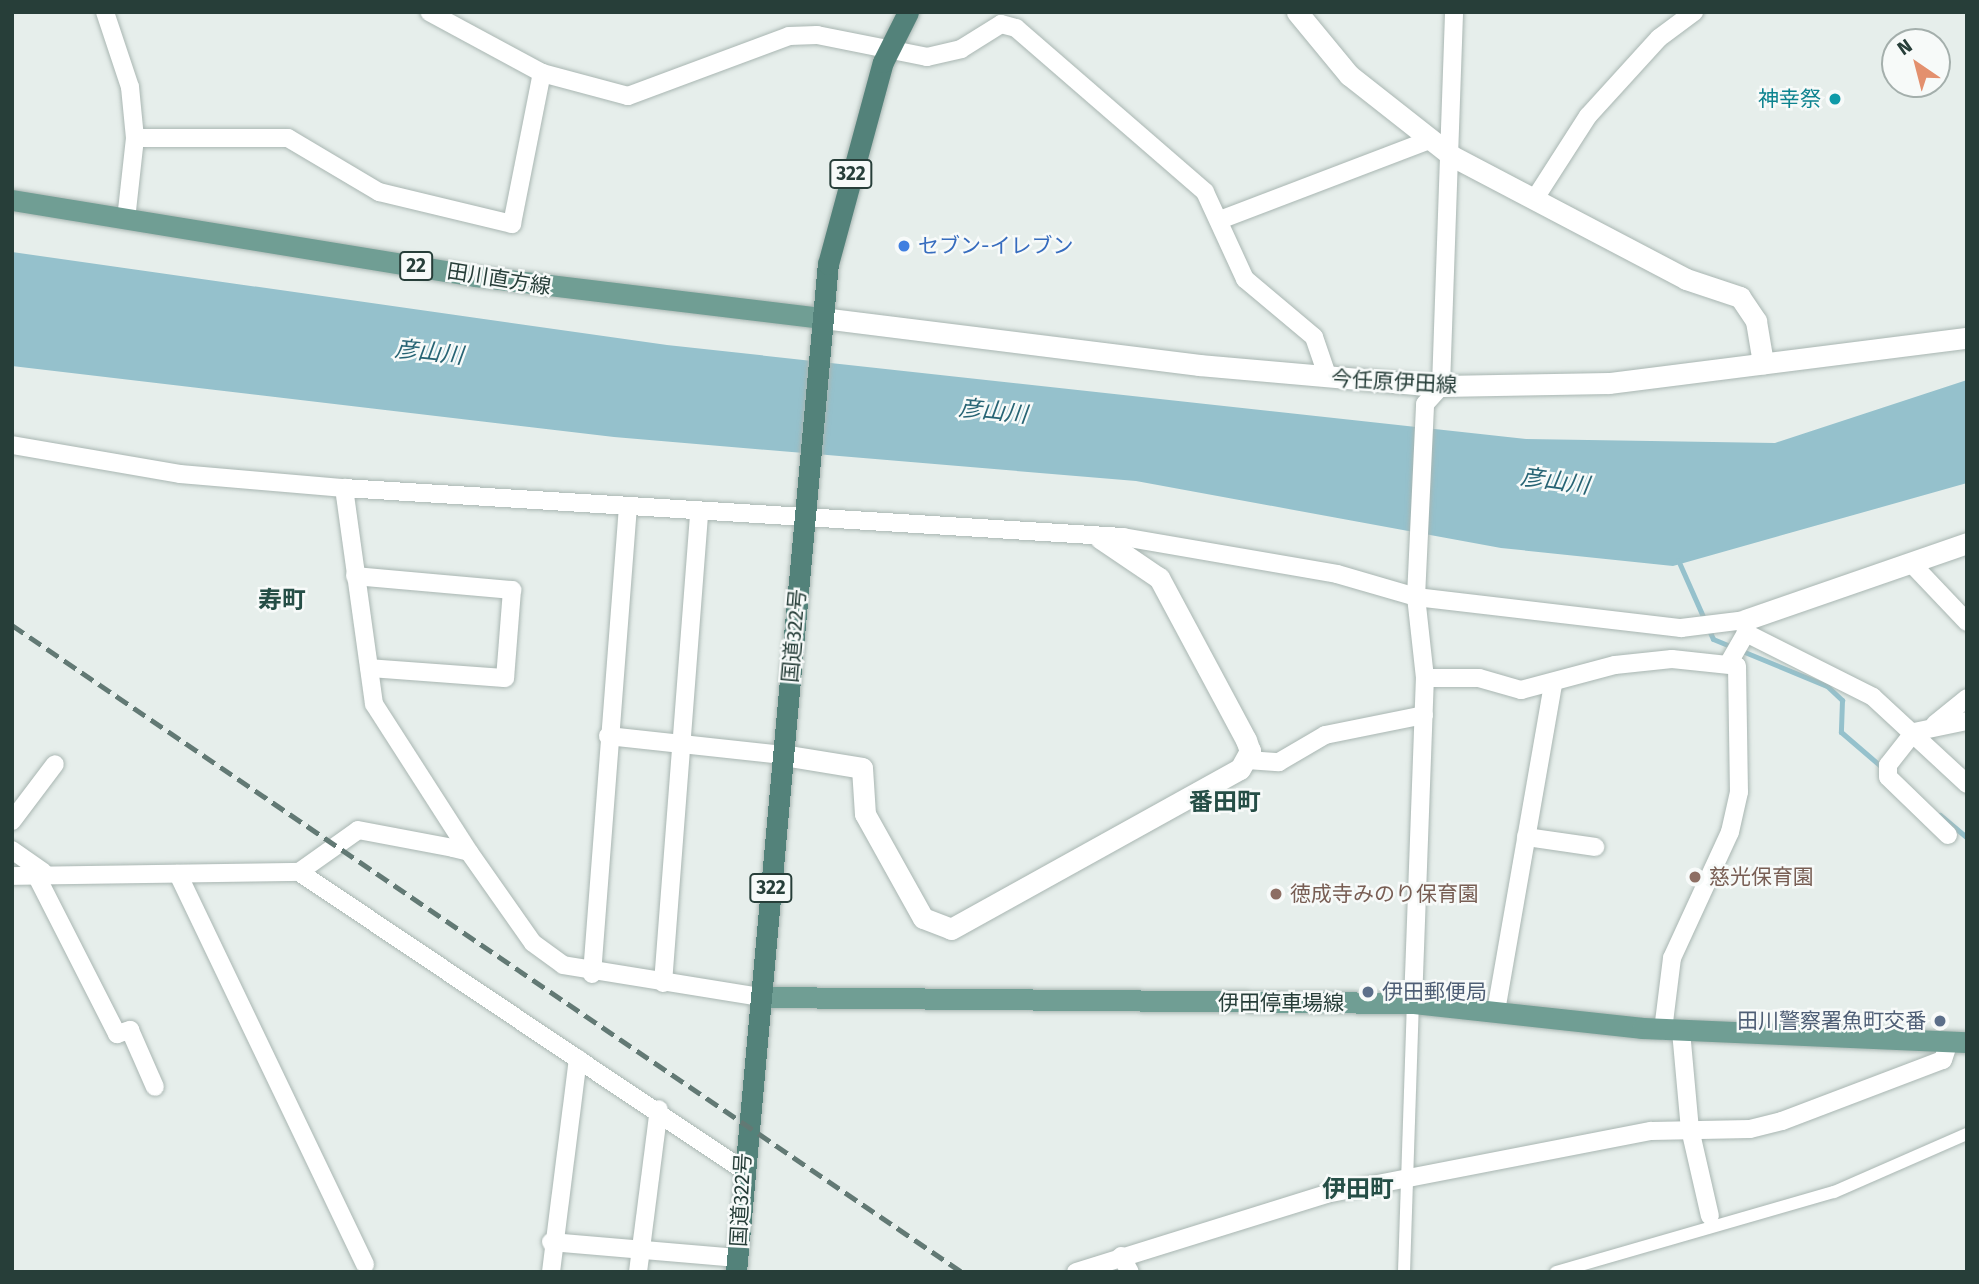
<!DOCTYPE html>
<html>
<head>
<meta charset="utf-8">
<style>
  body { margin:0 }
  #map { position:relative; width:1979px; height:1284px; overflow:hidden; background:#e6eeeb; font-family:"Fira Sans","Noto Sans JP",sans-serif }
  div>[style] { position:absolute }
  .water>* { inset:0; background:#95c1cc }
  .stream>* { height:5px; margin:-2.5px; padding:0 2.5px; transform-origin:2.5px; border-radius:2.5px; background:#95c1cc }
  .roads { filter:drop-shadow(0 0 2px #a9b6b2) drop-shadow(0 0 2px #a9b6b2) }
  .pedestrian>* { height:12px; margin:-6px; padding:0 6px; transform-origin:6px; border-radius:6px; background:#fff }
  .minor>* { height:18px; margin:-9px; padding:0 9px; transform-origin:9px; border-radius:9px; background:#fff }
  .tertiary>* { height:21px; margin:-10.5px; padding:0 10.5px; transform-origin:10.5px; border-radius:10.5px; background:#fff }
  .secondary>* { height:21px; margin:-10.5px; padding:0 10.5px; transform-origin:10.5px; border-radius:10.5px; background:#fff }
  .primary>* { height:21px; margin:-10.5px; padding:0 10.5px; transform-origin:10.5px; border-radius:10.5px; background:#709e94 }
  .trunk>* { height:21px; margin:-10.5px; padding:0 10.5px; transform-origin:10.5px; border-radius:10.5px; background:#53827a }
  .rail>* { height:5px; margin-top:-2.5px; transform-origin:0; background:repeating-linear-gradient(90deg,#627974 0 14px,transparent 0 21px) }
  .dots>* { width:19px; height:19px; translate:-50% -50%; box-sizing:border-box; border:4px solid #f7faf9; border-radius:50% }
  span { translate:-50% -50%; white-space:nowrap; text-align:center; line-height:1.15; -webkit-text-stroke:5px #f7faf9; paint-order:stroke }
  .shield-label span { padding:2px 5px; background:#f7faf9; border:2px solid; border-radius:5px; -webkit-text-stroke-width:0 }
  .shield-label { font-size:19px; color:#273e39; font-weight:700 }
  .culture-label { font-size:21px; color:#0d838f }
  .right { translate:-100% -50%; text-align:right }
  .shop-label { font-size:21px; color:#366cbe }
  .left { translate:0 -50%; text-align:left }
  .street-label { font-size:21px; color:#273e39 }
  .education-label { font-size:21px; color:#785e54 }
  .service-label { font-size:21px; color:#4e5e75 }
  .water-label { font-size:23px; color:#276474; font-style:italic }
  .quarter-label { font-size:24px; color:#254e46; font-weight:700 }
  .frame { position:absolute; inset:0; border:14px solid #273e39; pointer-events:none }
  .north { position:absolute; left:1881px; top:28px; width:70px; height:70px; box-sizing:border-box; background:#f7faf9; border:2px solid #a4afac; border-radius:50%; rotate:325deg; font-size:19px; font-weight:700; line-height:28px; text-align:center; color:#273e39 }
  .north::after { content:''; display:block; margin:auto; width:24px; height:32px; background:#e3906e; clip-path:polygon(50% 0,100% 100%,50% 72%,0 100%) }
</style>
</head>
<body>
<div id="map">
  <div class="water">
    <i style="clip-path:polygon(12px 252px,667px 345px,1526px 439px,1775px 443px,1967px 380px,1967px 483px,1673px 566px,1501px 548px,1136px 481px,614px 437px,12px 366px)"></i>
  </div>
  <div class="stream">
    <i style="left:1678px;top:560px;width:86px;rotate:66.1deg"></i>
    <i style="left:1713px;top:639px;width:123px;rotate:22.4deg"></i>
    <i style="left:1827px;top:686px;width:21px;rotate:43deg"></i>
    <i style="left:1842px;top:700px;width:32px;rotate:92deg"></i>
    <i style="left:1841px;top:732px;width:57px;rotate:40.7deg"></i>
    <i style="left:1940px;top:815px;width:35px;rotate:40deg"></i>
  </div>
  <div class="roads">
    <div class="pedestrian">
      <i style="left:1404px;top:1272px;width:269px;rotate:-88.1deg"></i>
      <i style="left:1556px;top:1272px;width:289px;rotate:-16.1deg"></i>
      <i style="left:1834px;top:1192px;width:145px;rotate:-23.6deg"></i>
    </div>
    <div class="minor">
      <i style="left:105px;top:12px;width:79px;rotate:71.6deg"></i>
      <i style="left:130px;top:87px;width:51px;rotate:84.4deg"></i>
      <i style="left:135px;top:138px;width:81px;rotate:96.3deg"></i>
      <i style="left:542px;top:73px;width:89px;rotate:15deg"></i>
      <i style="left:628px;top:96px;width:172px;rotate:-20.4deg"></i>
      <i style="left:789px;top:36px;width:28px;rotate:-2deg"></i>
      <i style="left:817px;top:35px;width:112px;rotate:11.3deg"></i>
      <i style="left:927px;top:57px;width:35px;rotate:-13deg"></i>
      <i style="left:961px;top:49px;width:47px;rotate:-32deg"></i>
      <i style="left:1001px;top:24px;width:16px;rotate:15deg"></i>
      <i style="left:1016px;top:28px;width:250px;rotate:40.9deg"></i>
      <i style="left:1205px;top:192px;width:96px;rotate:65.3deg"></i>
      <i style="left:1245px;top:279px;width:90px;rotate:40deg"></i>
      <i style="left:1314px;top:337px;width:43px;rotate:71.1deg"></i>
      <i style="left:135px;top:138px;width:153px"></i>
      <i style="left:288px;top:138px;width:106px;rotate:30.7deg"></i>
      <i style="left:379px;top:192px;width:137px;rotate:13.5deg"></i>
      <i style="left:512px;top:224px;width:154px;rotate:-78.8deg"></i>
      <i style="left:542px;top:73px;width:128px;rotate:-151.6deg"></i>
      <i style="left:1534px;top:200px;width:100px;rotate:-57.3deg"></i>
      <i style="left:1588px;top:116px;width:105px;rotate:-47.7deg"></i>
      <i style="left:1659px;top:38px;width:44px;rotate:-36.6deg"></i>
      <i style="left:1220px;top:220px;width:224px;rotate:-20.9deg"></i>
      <i style="left:12px;top:445px;width:170px;rotate:9.8deg"></i>
      <i style="left:180px;top:474px;width:165px;rotate:4.9deg"></i>
      <i style="left:344px;top:488px;width:781px;rotate:3.6deg"></i>
      <i style="left:1123px;top:537px;width:217px;rotate:9.8deg"></i>
      <i style="left:1337px;top:574px;width:82px;rotate:16.2deg"></i>
      <i style="left:1416px;top:597px;width:267px;rotate:6.7deg"></i>
      <i style="left:1681px;top:628px;width:64px;rotate:-7.1deg"></i>
      <i style="left:1745px;top:620px;width:13px;rotate:86deg"></i>
      <i style="left:1746px;top:633px;width:32px;rotate:120deg"></i>
      <i style="left:344px;top:488px;width:218px;rotate:82.1deg"></i>
      <i style="left:374px;top:704px;width:176px;rotate:57.3deg"></i>
      <i style="left:1912px;top:564px;width:80px;rotate:46.5deg"></i>
      <i style="left:355px;top:576px;width:158px;rotate:5.1deg"></i>
      <i style="left:512px;top:590px;width:88px;rotate:94.5deg"></i>
      <i style="left:505px;top:678px;width:136px;rotate:-175.8deg"></i>
      <i style="left:1746px;top:633px;width:142px;rotate:26.7deg"></i>
      <i style="left:1873px;top:697px;width:128px;rotate:42.8deg"></i>
      <i style="left:1425px;top:678px;width:54px"></i>
      <i style="left:1479px;top:678px;width:44px;rotate:15.9deg"></i>
      <i style="left:1521px;top:690px;width:97px;rotate:-14.9deg"></i>
      <i style="left:1615px;top:665px;width:57px;rotate:-6deg"></i>
      <i style="left:1672px;top:659px;width:65px;rotate:6.1deg"></i>
      <i style="left:1737px;top:666px;width:126px;rotate:89.1deg"></i>
      <i style="left:1739px;top:792px;width:41px;rotate:102.7deg"></i>
      <i style="left:1730px;top:832px;width:139px;rotate:114.7deg"></i>
      <i style="left:1672px;top:958px;width:73px;rotate:97.1deg"></i>
      <i style="left:1935px;top:724px;width:41px;rotate:-39.1deg"></i>
      <i style="left:608px;top:736px;width:176px;rotate:6.2deg"></i>
      <i style="left:1247px;top:760px;width:32px;rotate:4deg"></i>
      <i style="left:1279px;top:762px;width:53px;rotate:-30.4deg"></i>
      <i style="left:1325px;top:735px;width:101px;rotate:-11.4deg"></i>
      <i style="left:12px;top:821px;width:71px;rotate:-53deg"></i>
      <i style="left:1948px;top:835px;width:83px;rotate:-136deg"></i>
      <i style="left:1888px;top:777px;width:12px;rotate:-90deg"></i>
      <i style="left:1888px;top:765px;width:42px;rotate:-51.8deg"></i>
      <i style="left:1914px;top:732px;width:54px;rotate:-11.7deg"></i>
      <i style="left:1526px;top:837px;width:70px;rotate:8.2deg"></i>
      <i style="left:12px;top:850px;width:38px;rotate:35deg"></i>
      <i style="left:299px;top:872px;width:72px;rotate:-35.4deg"></i>
      <i style="left:358px;top:830px;width:97px;rotate:10.7deg"></i>
      <i style="left:453px;top:848px;width:16px;rotate:14deg"></i>
      <i style="left:469px;top:852px;width:111px;rotate:54.9deg"></i>
      <i style="left:533px;top:943px;width:37px;rotate:36deg"></i>
      <i style="left:563px;top:965px;width:201px;rotate:9.2deg"></i>
      <i style="left:35px;top:873px;width:181px;rotate:63deg"></i>
      <i style="left:117px;top:1034px;width:14px;rotate:-17deg"></i>
      <i style="left:130px;top:1030px;width:62px;rotate:66.3deg"></i>
      <i style="left:178px;top:874px;width:433px;rotate:64.4deg"></i>
      <i style="left:12px;top:876px;width:287px;rotate:-0.8deg"></i>
      <i style="left:299px;top:872px;width:535px;rotate:33.87deg"></i>
      <i style="left:592px;top:974px;width:467px;rotate:-85.6deg"></i>
      <i style="left:663px;top:983px;width:470px;rotate:-85.6deg"></i>
      <i style="left:1413px;top:1003px;width:325px;rotate:-87.9deg"></i>
      <i style="left:1425px;top:678px;width:81px;rotate:-96.3deg"></i>
      <i style="left:1416px;top:597px;width:193px;rotate:-87.3deg"></i>
      <i style="left:1425px;top:404px;width:24px;rotate:-48deg"></i>
      <i style="left:1441px;top:386px;width:374px;rotate:-88deg"></i>
      <i style="left:1496px;top:1011px;width:332px;rotate:-80.1deg"></i>
      <i style="left:1681px;top:1031px;width:98px;rotate:84.8deg"></i>
      <i style="left:1690px;top:1129px;width:89px;rotate:77.1deg"></i>
      <i style="left:551px;top:1242px;width:187px;rotate:4.9deg"></i>
      <i style="left:1121px;top:1256px;width:18px;rotate:61deg"></i>
      <i style="left:551px;top:1272px;width:215px;rotate:-82.8deg"></i>
      <i style="left:638px;top:1272px;width:164px;rotate:-82.7deg"></i>
      <i style="left:1076px;top:1272px;width:262px;rotate:-17.3deg"></i>
      <i style="left:1326px;top:1194px;width:331px;rotate:-11deg"></i>
      <i style="left:1651px;top:1131px;width:99px;rotate:-1.2deg"></i>
      <i style="left:1750px;top:1129px;width:33px;rotate:-14deg"></i>
      <i style="left:1782px;top:1121px;width:172px;rotate:-20.8deg"></i>
      <i style="left:1943px;top:1060px;width:16px;rotate:-72deg"></i>
    </div>
    <div class="tertiary">
      <i style="left:1297px;top:12px;width:82px;rotate:50.5deg"></i>
      <i style="left:1349px;top:75px;width:131px;rotate:38.2deg"></i>
      <i style="left:1452px;top:156px;width:264px;rotate:27.7deg"></i>
      <i style="left:1686px;top:279px;width:57px;rotate:18.4deg"></i>
      <i style="left:1740px;top:297px;width:29px;rotate:56deg"></i>
      <i style="left:1756px;top:321px;width:43px;rotate:80.5deg"></i>
      <i style="left:1745px;top:620px;width:235px;rotate:-19.1deg"></i>
      <i style="left:783px;top:755px;width:80px;rotate:9.3deg"></i>
      <i style="left:862px;top:768px;width:46px;rotate:86.3deg"></i>
      <i style="left:865px;top:814px;width:119px;rotate:60.9deg"></i>
      <i style="left:923px;top:918px;width:30px;rotate:21deg"></i>
      <i style="left:951px;top:929px;width:330px;rotate:-29deg"></i>
      <i style="left:1240px;top:769px;width:21px;rotate:-61deg"></i>
      <i style="left:1250px;top:751px;width:12px;rotate:-110deg"></i>
      <i style="left:1246px;top:740px;width:184px;rotate:-118.2deg"></i>
      <i style="left:1159px;top:578px;width:71px;rotate:-145.9deg"></i>
    </div>
    <div class="secondary">
      <i style="left:822px;top:318px;width:380px;rotate:7.1deg"></i>
      <i style="left:1199px;top:365px;width:243px;rotate:5deg"></i>
      <i style="left:1441px;top:386px;width:168px;rotate:-1deg"></i>
      <i style="left:1609px;top:383px;width:361px;rotate:-7.2deg"></i>
    </div>
    <div class="primary">
      <i style="left:12px;top:200px;width:469px;rotate:9.3deg"></i>
      <i style="left:475px;top:276px;width:350px;rotate:6.9deg"></i>
      <i style="left:761px;top:997px;width:652px;rotate:0.53deg"></i>
      <i style="left:1413px;top:1003px;width:230px;rotate:6.2deg"></i>
      <i style="left:1642px;top:1028px;width:325px;rotate:2.5deg"></i>
    </div>
    <div class="trunk">
      <i style="left:736px;top:1272px;width:1012px;rotate:-84.79deg"></i>
      <i style="left:828px;top:264px;width:209px;rotate:-74.8deg"></i>
      <i style="left:883px;top:62px;width:56px;rotate:-63.4deg"></i>
    </div>
  </div>
  <div class="rail">
    <i style="left:12px;top:625px;width:1149px;rotate:34.26deg"></i>
  </div>
  <div class="dots">
    <i style="left:1835px;top:99px;background:#0f9aa8"></i>
    <i style="left:904px;top:246px;background:#3f7fe0"></i>
    <i style="left:1695px;top:877px;background:#8d6e63"></i>
    <i style="left:1276px;top:894px;background:#8d6e63"></i>
    <i style="left:1368px;top:992px;background:#5c6f8a"></i>
    <i style="left:1940px;top:1021px;background:#5c6f8a"></i>
  </div>
  <div class="shield-label">
    <span style="left:851px;top:174px">322</span>
    <span style="left:416px;top:266px">22</span>
    <span style="left:771px;top:888px">322</span>
  </div>
  <div class="culture-label">
    <span class="right" style="left:1821px;top:99px">神幸祭</span>
  </div>
  <div class="shop-label">
    <span class="left" style="left:918px;top:246px">セブン-イレブン</span>
  </div>
  <div class="street-label">
    <span style="left:499px;top:279px;rotate:9deg">田川直方線</span>
    <span style="left:1394px;top:382px;rotate:3deg">今任原伊田線</span>
    <span style="left:794px;top:636px;rotate:-85deg">国道322号</span>
    <span style="left:1281px;top:1003px">伊田停車場線</span>
    <span style="left:741px;top:1200px;rotate:-87deg">国道322号</span>
  </div>
  <div class="education-label">
    <span class="left" style="left:1709px;top:877px">慈光保育園</span>
    <span class="left" style="left:1290px;top:894px">徳成寺みのり保育園</span>
  </div>
  <div class="service-label">
    <span class="left" style="left:1382px;top:992px">伊田郵便局</span>
    <span class="right" style="left:1926px;top:1021px">田川警察署魚町交番</span>
  </div>
  <div class="water-label">
    <span style="left:429px;top:352px;rotate:6deg">彦山川</span>
    <span style="left:993px;top:411px;rotate:6deg">彦山川</span>
    <span style="left:1555px;top:481px;rotate:8deg">彦山川</span>
  </div>
  <div class="quarter-label">
    <span style="left:282px;top:601px">寿町</span>
    <span style="left:1225px;top:803px">番田町</span>
    <span style="left:1358px;top:1190px">伊田町</span>
  </div>
  <div class="frame"></div>
  <div class="north">N</div>
</div>
</body>
</html>
